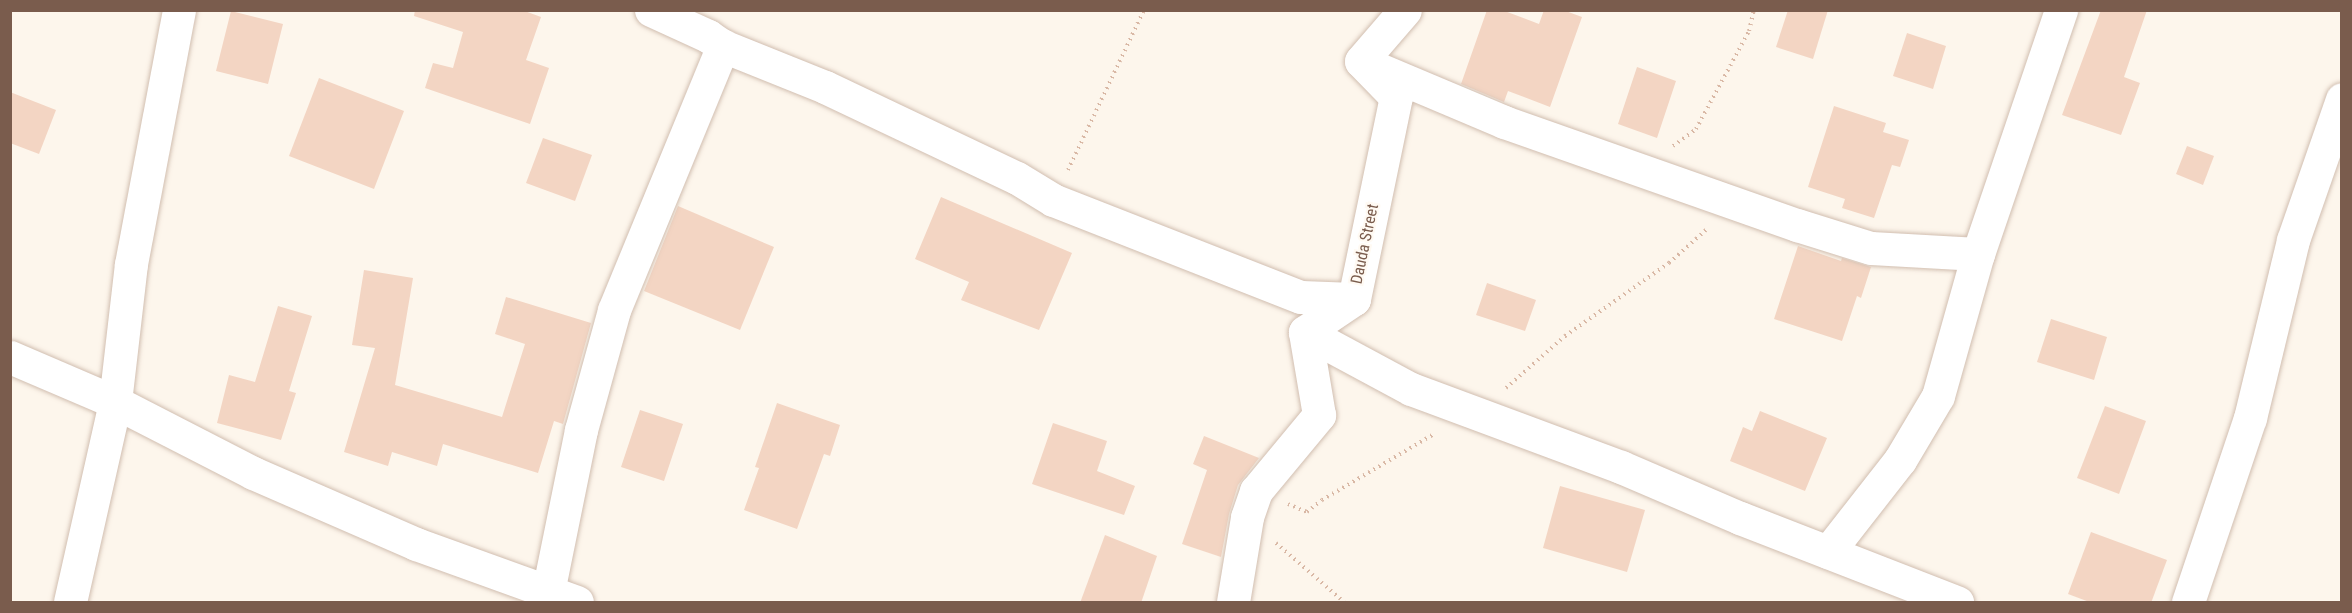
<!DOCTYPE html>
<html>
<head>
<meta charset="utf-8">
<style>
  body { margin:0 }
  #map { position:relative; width:2352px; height:613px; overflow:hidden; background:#fdf6ec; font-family:"Roboto Condensed",sans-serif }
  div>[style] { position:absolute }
  .building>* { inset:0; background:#f3d5c3 }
  .path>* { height:4px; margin-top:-2px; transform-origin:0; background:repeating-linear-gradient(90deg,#d9b8a5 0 1.5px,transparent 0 6px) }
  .roads { filter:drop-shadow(0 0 2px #d1beb0) drop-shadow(0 0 2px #d1beb0) }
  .minor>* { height:33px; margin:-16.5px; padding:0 16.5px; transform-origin:16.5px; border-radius:16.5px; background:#fff }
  span { translate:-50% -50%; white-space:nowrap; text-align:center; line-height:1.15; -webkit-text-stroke:4.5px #fffaf3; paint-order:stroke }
  .street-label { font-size:16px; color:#7a5c4d }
  .frame { position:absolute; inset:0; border:12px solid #7a5c4d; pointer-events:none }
</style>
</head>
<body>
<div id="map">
  <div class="building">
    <i style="clip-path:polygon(415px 10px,522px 10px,541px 17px,526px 60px,549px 68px,530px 124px,425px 88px,433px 63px,453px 68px,463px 32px,414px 16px)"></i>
    <i style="clip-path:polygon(1487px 10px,1502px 10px,1539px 24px,1544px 10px,1563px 10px,1582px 17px,1550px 107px,1508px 91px,1504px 102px,1461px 84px)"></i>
    <i style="clip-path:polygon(1788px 10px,1828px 10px,1813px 59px,1776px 47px)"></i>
    <i style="clip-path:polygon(2101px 10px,2147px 10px,2124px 77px,2140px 83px,2121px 135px,2062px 115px)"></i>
    <i style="clip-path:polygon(231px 11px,283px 24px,268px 84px,216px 71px)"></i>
    <i style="clip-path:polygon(1907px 33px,1946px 46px,1933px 89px,1893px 76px)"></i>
    <i style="clip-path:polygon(1637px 67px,1676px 81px,1657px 138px,1618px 124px)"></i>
    <i style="clip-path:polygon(319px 78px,404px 111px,374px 189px,289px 156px)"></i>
    <i style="clip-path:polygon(10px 92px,56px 110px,39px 154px,10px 143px)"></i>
    <i style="clip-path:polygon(1834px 106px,1886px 123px,1883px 132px,1909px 140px,1900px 167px,1892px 165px,1874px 218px,1842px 208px,1845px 199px,1808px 187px)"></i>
    <i style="clip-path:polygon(543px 138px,592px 155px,575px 201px,526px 183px)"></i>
    <i style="clip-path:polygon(2187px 146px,2214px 156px,2203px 185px,2176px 174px)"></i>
    <i style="clip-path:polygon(941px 197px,1072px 253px,1039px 330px,961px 300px,969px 282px,915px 259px)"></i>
    <i style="clip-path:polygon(678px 206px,774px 247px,740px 330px,644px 291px)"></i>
    <i style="clip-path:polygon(1798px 246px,1841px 261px,1842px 258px,1871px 267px,1861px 298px,1857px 296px,1842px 341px,1774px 319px)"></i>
    <i style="clip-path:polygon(364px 270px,413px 278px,395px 385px,502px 417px,525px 344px,495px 334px,506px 297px,591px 323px,563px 424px,554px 421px,538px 473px,443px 444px,437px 466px,392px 452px,388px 466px,344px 452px,375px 348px,352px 345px)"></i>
    <i style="clip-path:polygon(1487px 283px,1536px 300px,1525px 331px,1476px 315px)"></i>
    <i style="clip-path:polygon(278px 306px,312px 316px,289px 391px,296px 393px,281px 440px,217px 423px,229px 375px,255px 382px)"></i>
    <i style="clip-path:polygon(2051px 319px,2107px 337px,2094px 380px,2037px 362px)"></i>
    <i style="clip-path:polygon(777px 403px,840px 425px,830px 456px,824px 454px,797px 529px,744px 510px,759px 468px,755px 467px)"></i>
    <i style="clip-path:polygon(2105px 406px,2146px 421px,2119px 494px,2077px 478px)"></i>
    <i style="clip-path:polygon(640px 410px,683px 424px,664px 481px,621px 467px)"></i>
    <i style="clip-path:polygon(1760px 411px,1827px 438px,1805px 491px,1730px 461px,1743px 427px,1752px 431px)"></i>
    <i style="clip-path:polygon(1053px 423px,1107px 441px,1097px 471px,1135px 486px,1124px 515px,1032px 484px)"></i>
    <i style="clip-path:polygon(1204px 436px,1259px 458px,1238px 485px,1229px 514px,1221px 557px,1182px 544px,1207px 470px,1193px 464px)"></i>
    <i style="clip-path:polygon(1560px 486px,1645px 510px,1627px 572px,1543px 548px)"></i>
    <i style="clip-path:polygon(2091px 532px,2167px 560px,2151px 603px,2092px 603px,2068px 594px)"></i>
    <i style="clip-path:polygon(1105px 535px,1157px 556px,1141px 603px,1080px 603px)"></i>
  </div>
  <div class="path">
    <i style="left:1673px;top:146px;width:29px;rotate:-36deg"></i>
    <i style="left:1696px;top:129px;width:111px;rotate:-61.6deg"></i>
    <i style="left:1749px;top:31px;width:22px;rotate:-77deg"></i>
    <i style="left:1068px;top:170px;width:177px;rotate:-64.6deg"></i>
    <i style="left:1506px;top:388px;width:79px;rotate:-41.4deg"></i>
    <i style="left:1565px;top:336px;width:127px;rotate:-35.1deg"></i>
    <i style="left:1669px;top:263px;width:51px;rotate:-41.8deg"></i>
    <i style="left:1288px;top:504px;width:21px;rotate:23deg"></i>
    <i style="left:1307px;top:512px;width:19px;rotate:-39deg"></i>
    <i style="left:1322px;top:500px;width:130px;rotate:-30.5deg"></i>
    <i style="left:1276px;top:543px;width:90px;rotate:40.9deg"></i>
  </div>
  <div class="roads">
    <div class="minor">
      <i style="left:651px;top:10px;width:63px;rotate:24.5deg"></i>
      <i style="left:708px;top:36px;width:18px;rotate:34deg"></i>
      <i style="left:723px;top:46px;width:110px;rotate:21.9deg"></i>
      <i style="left:825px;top:87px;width:212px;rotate:25.4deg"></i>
      <i style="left:1017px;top:178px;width:42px;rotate:31.4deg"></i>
      <i style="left:1053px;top:200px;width:266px;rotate:21.4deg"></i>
      <i style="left:1301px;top:297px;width:53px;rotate:2.2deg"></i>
      <i style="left:1374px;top:67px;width:141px;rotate:22.9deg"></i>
      <i style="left:1504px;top:122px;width:311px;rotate:19.4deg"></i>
      <i style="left:1797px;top:225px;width:77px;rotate:17.3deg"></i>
      <i style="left:1871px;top:248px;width:107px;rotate:3.2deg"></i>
      <i style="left:1305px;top:332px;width:120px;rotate:28.3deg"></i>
      <i style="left:1411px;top:389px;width:224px;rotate:20.4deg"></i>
      <i style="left:1621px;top:467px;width:129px;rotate:23.2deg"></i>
      <i style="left:1740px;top:518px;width:233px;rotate:21.2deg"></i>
      <i style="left:10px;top:357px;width:114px;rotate:23.2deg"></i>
      <i style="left:115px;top:402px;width:155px;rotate:27.2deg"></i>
      <i style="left:253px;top:473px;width:178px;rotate:23.5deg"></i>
      <i style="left:416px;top:544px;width:171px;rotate:19.8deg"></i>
      <i style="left:1828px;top:552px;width:117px;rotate:-52deg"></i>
      <i style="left:1900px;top:460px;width:74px;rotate:-59.3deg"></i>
      <i style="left:1938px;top:396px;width:148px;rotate:-74.3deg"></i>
      <i style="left:1978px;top:254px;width:258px;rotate:-71.2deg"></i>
      <i style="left:70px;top:602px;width:205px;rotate:-77.3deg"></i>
      <i style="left:115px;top:402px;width:139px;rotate:-83.4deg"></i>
      <i style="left:131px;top:264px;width:258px;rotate:-79.3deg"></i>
      <i style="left:546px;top:602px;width:176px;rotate:-78.5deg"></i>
      <i style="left:581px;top:430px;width:124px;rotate:-74.6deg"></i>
      <i style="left:614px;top:310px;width:286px;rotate:-67.6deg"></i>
      <i style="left:1233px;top:602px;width:86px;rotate:-80.6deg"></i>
      <i style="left:1247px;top:517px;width:28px;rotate:-71deg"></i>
      <i style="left:1256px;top:491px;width:99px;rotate:-50.3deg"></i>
      <i style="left:1319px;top:415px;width:84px;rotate:-99.6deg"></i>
      <i style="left:1305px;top:332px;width:59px;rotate:-34deg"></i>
      <i style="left:1354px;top:299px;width:206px;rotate:-78.3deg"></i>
      <i style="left:1396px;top:97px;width:50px;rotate:-134.2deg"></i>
      <i style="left:1361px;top:61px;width:67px;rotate:-49.2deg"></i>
      <i style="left:2188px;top:602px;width:194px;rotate:-71.4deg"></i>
      <i style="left:2250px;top:418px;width:183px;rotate:-76.4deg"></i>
      <i style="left:2293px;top:240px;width:149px;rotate:-70.8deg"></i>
    </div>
  </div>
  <div class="street-label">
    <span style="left:1365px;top:244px;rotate:-78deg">Dauda Street</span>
  </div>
  <div class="frame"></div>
</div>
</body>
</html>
